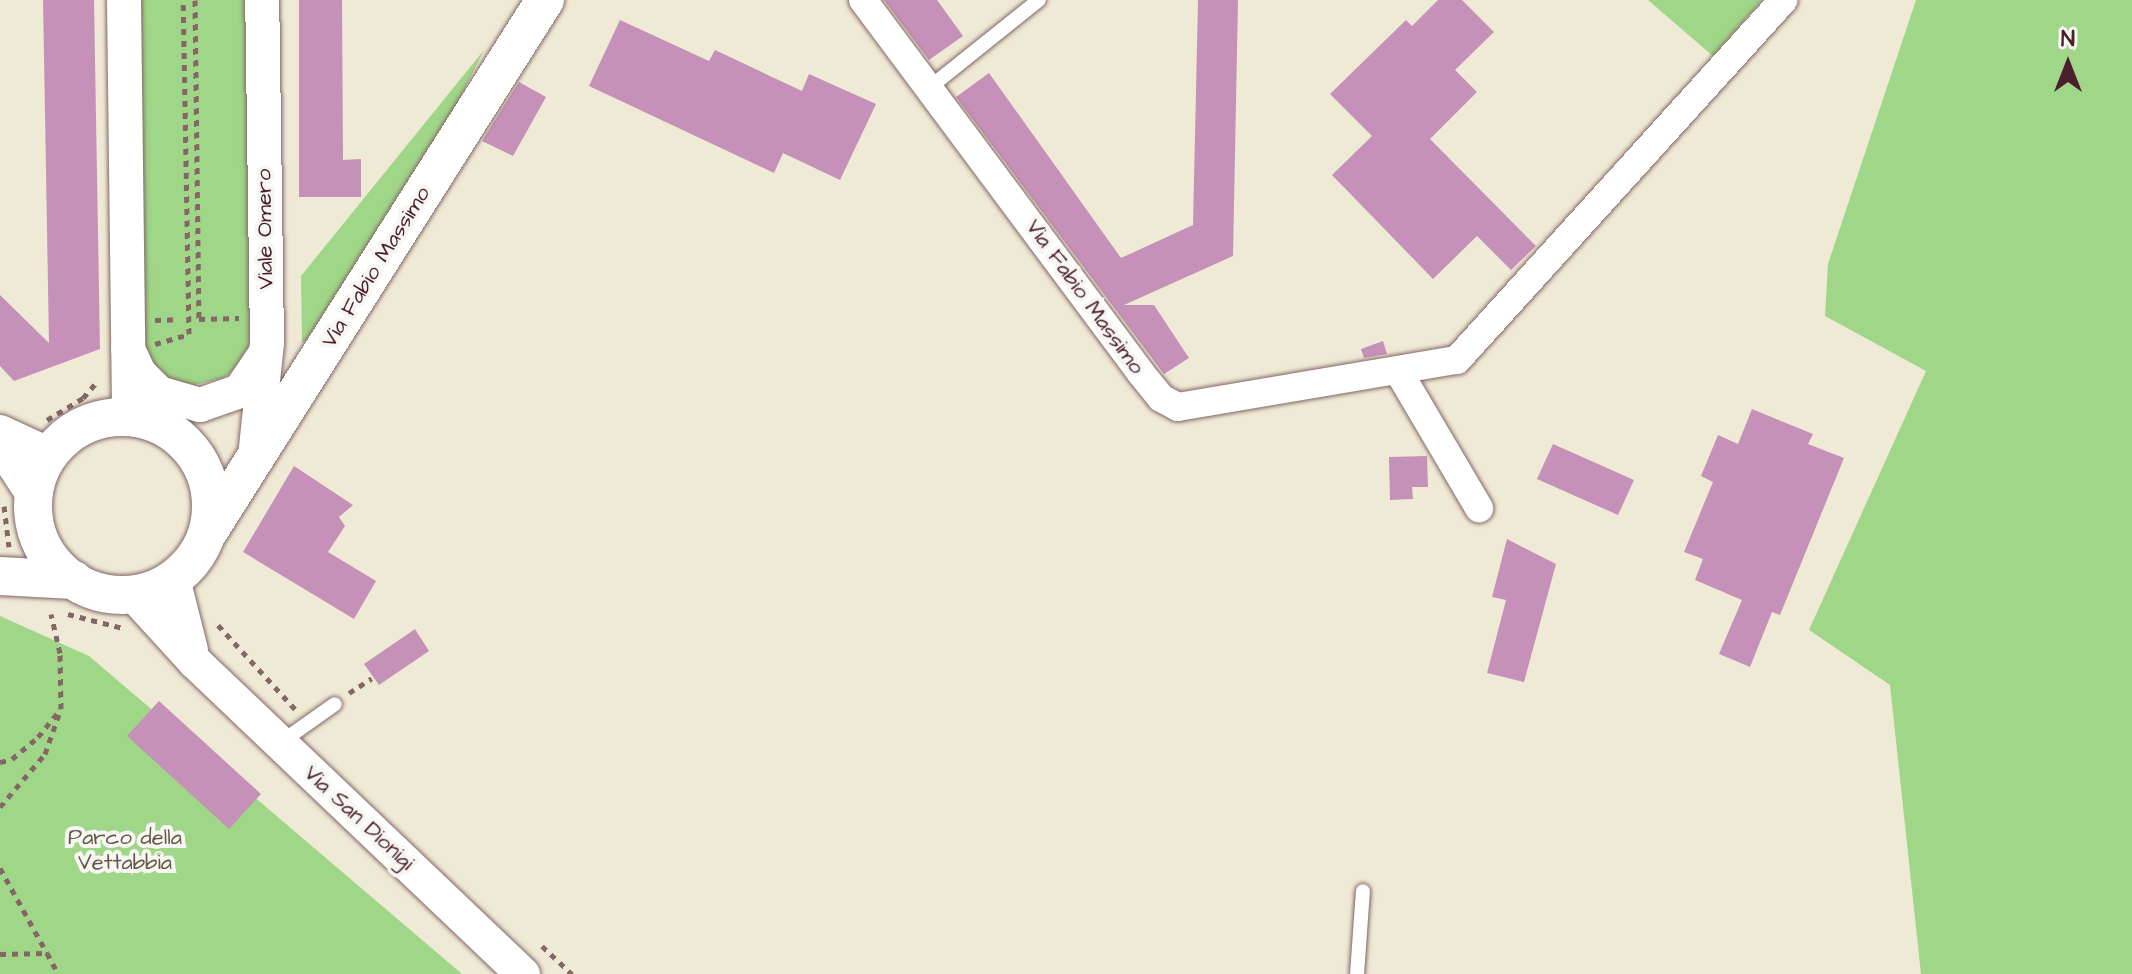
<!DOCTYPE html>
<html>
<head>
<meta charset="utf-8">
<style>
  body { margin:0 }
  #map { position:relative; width:2132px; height:974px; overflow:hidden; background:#efead5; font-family:"Architects Daughter",sans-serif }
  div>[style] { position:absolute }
  .green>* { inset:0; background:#9fd687 }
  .building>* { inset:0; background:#c691b8 }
  .path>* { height:5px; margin-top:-2.5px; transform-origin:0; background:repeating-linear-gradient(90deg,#846666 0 6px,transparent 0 12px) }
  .roads { filter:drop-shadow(0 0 2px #846666) drop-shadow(0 0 2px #846666) }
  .service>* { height:14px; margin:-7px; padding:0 7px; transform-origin:7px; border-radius:7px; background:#fff }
  .minor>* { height:28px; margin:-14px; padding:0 14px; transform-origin:14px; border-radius:14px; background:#fff }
  .tertiary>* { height:34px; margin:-17px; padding:0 17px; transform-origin:17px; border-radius:17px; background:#fff }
  .secondary>* { height:38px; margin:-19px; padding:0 19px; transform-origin:19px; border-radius:19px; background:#fff }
  .secondary>.ring { margin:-19px; padding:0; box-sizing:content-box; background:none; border:38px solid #fff; border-radius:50% }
  span { translate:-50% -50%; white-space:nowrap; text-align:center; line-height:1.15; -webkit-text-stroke:8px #f6f6f2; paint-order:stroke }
  .street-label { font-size:22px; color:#4a1f2b }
  .park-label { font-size:22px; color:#645647 }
  .north { position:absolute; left:2028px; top:24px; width:80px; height:80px; -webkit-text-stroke:6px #f6f6f2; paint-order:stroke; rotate:0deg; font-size:22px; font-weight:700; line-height:32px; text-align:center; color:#4a1f2b }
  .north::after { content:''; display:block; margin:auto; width:28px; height:36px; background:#4a1f2b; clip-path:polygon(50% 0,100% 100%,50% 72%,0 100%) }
</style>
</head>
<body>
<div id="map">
  <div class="green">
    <i style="clip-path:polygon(138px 0,250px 0,255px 323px,249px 358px,223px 378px,195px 385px,164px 378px,147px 355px,140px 329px)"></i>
    <i style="clip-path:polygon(1648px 0,1762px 0,1713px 56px)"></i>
    <i style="clip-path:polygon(1916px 0,2132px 0,2132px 974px,1921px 974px,1890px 685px,1809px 630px,1926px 371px,1825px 316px,1828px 264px)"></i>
    <i style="clip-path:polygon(484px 50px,438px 142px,315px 342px,302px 342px,301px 276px)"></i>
    <i style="clip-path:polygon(0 616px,89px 656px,462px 974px,0 974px)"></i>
  </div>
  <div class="building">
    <i style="clip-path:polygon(43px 0,94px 0,100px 349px,14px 381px,0 366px,0 295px,49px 343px)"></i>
    <i style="clip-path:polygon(299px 0,342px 0,343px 160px,361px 159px,361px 197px,299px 197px)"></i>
    <i style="clip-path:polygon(884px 0,937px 0,963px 36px,929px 60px)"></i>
    <i style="clip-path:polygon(1198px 0,1238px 0,1233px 256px,1124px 305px,1154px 305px,1189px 358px,1164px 374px,956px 97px,989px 73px,1121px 258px,1193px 225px)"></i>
    <i style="clip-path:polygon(1438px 0,1462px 0,1494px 32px,1455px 70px,1477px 92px,1430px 139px,1536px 246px,1511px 270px,1477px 236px,1433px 279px,1332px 175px,1372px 136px,1330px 94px,1406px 20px,1412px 26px)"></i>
    <i style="clip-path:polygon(620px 20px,709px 61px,715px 50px,802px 91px,809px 74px,876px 104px,840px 180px,783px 153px,774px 173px,589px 86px)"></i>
    <i style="clip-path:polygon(519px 82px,546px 97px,513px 156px,482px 141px)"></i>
    <i style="clip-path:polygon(1383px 341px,1387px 354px,1364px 358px,1361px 349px)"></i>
    <i style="clip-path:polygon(1752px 409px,1813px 434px,1808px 444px,1844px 458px,1780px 615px,1772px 612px,1750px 667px,1719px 654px,1742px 600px,1695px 580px,1703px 559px,1684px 552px,1713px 482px,1701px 476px,1718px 435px,1738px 444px)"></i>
    <i style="clip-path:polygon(1553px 444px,1634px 480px,1618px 515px,1537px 479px)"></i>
    <i style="clip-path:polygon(1427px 456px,1428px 487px,1412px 487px,1413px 499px,1390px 500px,1389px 457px)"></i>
    <i style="clip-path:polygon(294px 466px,353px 505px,339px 517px,345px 526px,328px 552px,376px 581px,354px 619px,243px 552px)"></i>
    <i style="clip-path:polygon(1507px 539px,1556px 564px,1524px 682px,1487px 673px,1506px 600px,1492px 597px)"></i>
    <i style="clip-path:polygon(415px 629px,429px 651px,379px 685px,364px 664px)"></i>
    <i style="clip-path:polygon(159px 701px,261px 794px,229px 829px,127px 736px)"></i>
  </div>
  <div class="path">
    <i style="left:195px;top:0;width:319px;rotate:89.3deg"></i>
    <i style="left:199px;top:319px;width:40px;rotate:-1.4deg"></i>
    <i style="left:155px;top:320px;width:23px;rotate:-2deg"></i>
    <i style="left:155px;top:344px;width:35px;rotate:-16deg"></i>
    <i style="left:189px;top:334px;width:334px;rotate:-91deg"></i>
    <i style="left:47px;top:420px;width:42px;rotate:-31.4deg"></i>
    <i style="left:83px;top:398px;width:23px;rotate:-49deg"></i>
    <i style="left:4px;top:506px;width:41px;rotate:83deg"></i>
    <i style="left:68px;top:614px;width:57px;rotate:14.3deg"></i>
    <i style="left:218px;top:625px;width:114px;rotate:47.5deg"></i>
    <i style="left:349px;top:693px;width:27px;rotate:-33deg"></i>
    <i style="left:0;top:762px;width:12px;rotate:-14deg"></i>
    <i style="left:12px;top:759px;width:34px;rotate:-40deg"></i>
    <i style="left:38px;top:737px;width:36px;rotate:-51deg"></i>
    <i style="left:61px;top:709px;width:56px;rotate:-91deg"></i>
    <i style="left:60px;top:653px;width:40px;rotate:-103deg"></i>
    <i style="left:0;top:807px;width:70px;rotate:-49.7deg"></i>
    <i style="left:45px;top:754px;width:42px;rotate:-70.7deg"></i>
    <i style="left:0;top:868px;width:97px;rotate:61.1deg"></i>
    <i style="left:542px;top:946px;width:41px;rotate:43deg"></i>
    <i style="left:0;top:954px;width:47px;rotate:-1.2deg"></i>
    <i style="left:47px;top:953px;width:24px;rotate:62deg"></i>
  </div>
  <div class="roads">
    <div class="service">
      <i style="left:929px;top:88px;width:141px;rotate:-38.7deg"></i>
      <i style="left:280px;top:743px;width:67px;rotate:-35.3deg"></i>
      <i style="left:1357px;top:974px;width:83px;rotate:-85.9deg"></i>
    </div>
    <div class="minor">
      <i style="left:863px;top:0;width:464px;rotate:53.3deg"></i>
      <i style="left:1140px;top:372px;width:33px;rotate:51deg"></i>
      <i style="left:1161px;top:398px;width:19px;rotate:28deg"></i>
      <i style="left:1178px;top:407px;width:283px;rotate:-9.6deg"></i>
      <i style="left:1457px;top:360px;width:486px;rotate:-47.8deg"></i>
      <i style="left:1400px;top:374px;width:156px;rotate:59.5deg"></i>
    </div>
    <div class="tertiary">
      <i style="left:124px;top:0;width:418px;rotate:89.3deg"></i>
      <i style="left:128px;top:349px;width:26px;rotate:65deg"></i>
      <i style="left:139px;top:373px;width:28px;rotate:45deg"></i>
      <i style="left:159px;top:393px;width:43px;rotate:16.3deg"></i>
      <i style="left:200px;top:405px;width:42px;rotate:-19.3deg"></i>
      <i style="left:240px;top:391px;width:45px;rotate:-56deg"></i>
      <i style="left:0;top:432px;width:55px;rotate:24.7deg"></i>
      <i style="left:0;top:444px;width:62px;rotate:56.8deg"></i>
      <i style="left:255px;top:457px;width:115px;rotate:-84deg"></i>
      <i style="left:267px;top:343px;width:343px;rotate:-90.8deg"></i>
      <i style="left:173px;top:579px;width:73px;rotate:75.8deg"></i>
      <i style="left:133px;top:594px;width:92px;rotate:47.6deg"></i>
      <i style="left:195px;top:662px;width:453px;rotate:43.6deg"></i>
    </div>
    <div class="secondary">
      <i class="ring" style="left:33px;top:417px;width:140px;height:140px"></i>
      <i style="left:207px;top:534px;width:632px;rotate:-57.67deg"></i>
      <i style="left:0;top:576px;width:74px;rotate:3.1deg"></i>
    </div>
  </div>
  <div class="street-label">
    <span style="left:265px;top:229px;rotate:-91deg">Viale Omero</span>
    <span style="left:376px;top:267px;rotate:-58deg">Via Fabio Massimo</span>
    <span style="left:1085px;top:297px;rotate:54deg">Via Fabio Massimo</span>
    <span style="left:359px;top:818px;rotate:43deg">Via San Dionigi</span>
  </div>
  <div class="park-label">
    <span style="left:125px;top:850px">Parco della<br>Vettabbia</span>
  </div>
  <div class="north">N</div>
</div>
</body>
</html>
